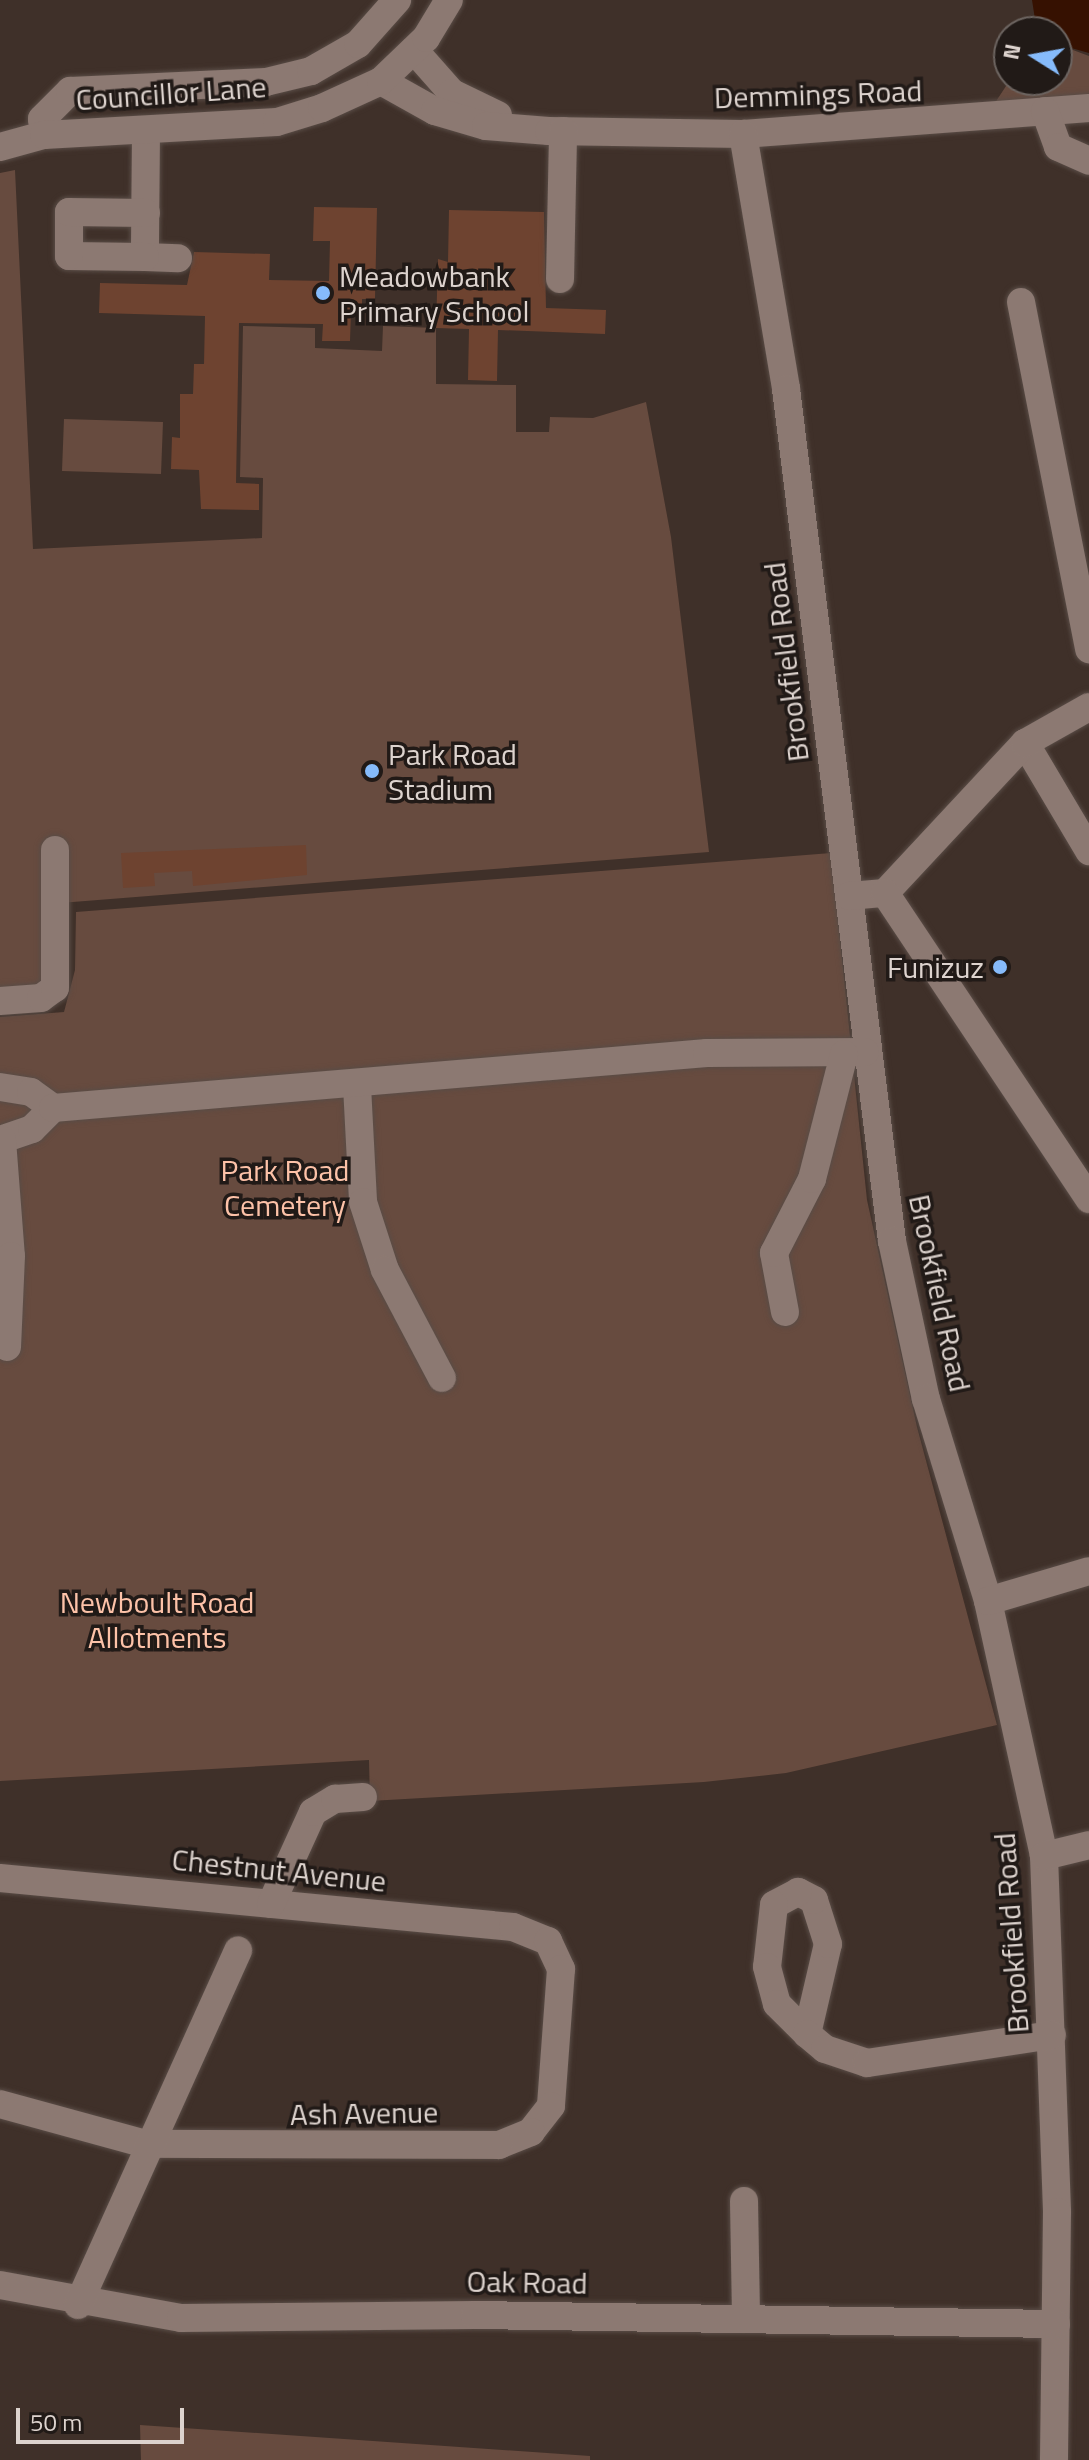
<!DOCTYPE html>
<html>
<head>
<meta charset="utf-8">
<style>
  body { margin:0 }
  #map { position:relative; width:1089px; height:2460px; overflow:hidden; background:#3f3029; font-family:"Titillium Web",sans-serif }
  div>[style] { position:absolute }
  .green>* { inset:0; background:#674b3f }
  .water>* { inset:0; background:#361101 }
  .building>* { inset:0; background:#6e4330 }
  .roads { filter:drop-shadow(0 0 2px #594c46) drop-shadow(0 0 2px #594c46) }
  .minor>* { height:28px; margin:-14px; padding:0 14px; transform-origin:14px; border-radius:14px; background:#8c7972 }
  .dots>* { width:22px; height:22px; translate:-50% -50%; box-sizing:border-box; border:4px solid #211a17; border-radius:50% }
  span { translate:-50% -50%; white-space:nowrap; text-align:center; line-height:1.15; -webkit-text-stroke:7px #211a17; paint-order:stroke }
  .street-label { font-size:30px; color:#ddd3ce }
  .poi-label { font-size:30px; color:#ddd3ce }
  .left { translate:0 -50%; text-align:left }
  .right { translate:-100% -50%; text-align:right }
  .park-label { font-size:30px; color:#fdc2a8 }
  .north { position:absolute; left:993px; top:16px; width:80px; height:80px; box-sizing:border-box; background:#211a17; border:2px solid #6c6460; border-radius:50%; rotate:281deg; font-size:22px; font-weight:700; line-height:32px; text-align:center; color:#ddd3ce }
  .north::after { content:''; display:block; margin:auto; width:28px; height:36px; background:#86bbfb; clip-path:polygon(50% 0,100% 100%,50% 72%,0 100%) }
  .scale { position:absolute; left:16px; top:2408px; width:168px; height:36px; box-sizing:border-box; border:4px solid #ddd3ce; border-top:0; padding-left:10px; font-size:24px; line-height:28px; white-space:nowrap; color:#ddd3ce; -webkit-text-stroke:6px #211a17; paint-order:stroke }
</style>
</head>
<body>
<div id="map">
  <div class="green">
    <i style="clip-path:polygon(1057px 44px,1089px 56px,1089px 108px,985px 118px,1010px 80px,1057px 80px)"></i>
    <i style="clip-path:polygon(15px 170px,33px 549px,262px 538px,263px 478px,240px 477px,243px 326px,315px 328px,315px 348px,382px 351px,383px 326px,436px 328px,436px 384px,516px 385px,516px 432px,549px 432px,550px 417px,593px 418px,646px 402px,671px 537px,709px 852px,60px 903px,41px 986px,0 990px,0 173px)"></i>
    <i style="clip-path:polygon(64px 419px,163px 422px,161px 474px,62px 471px)"></i>
    <i style="clip-path:polygon(831px 853px,867px 1200px,917px 1427px,997px 1725px,786px 1773px,704px 1782px,370px 1801px,369px 1760px,0 1781px,0 1017px,64px 1012px,75px 970px,76px 912px)"></i>
    <i style="clip-path:polygon(140px 2425px,590px 2456px,590px 2460px,141px 2460px)"></i>
  </div>
  <div class="water">
    <i style="clip-path:polygon(1032px 0,1089px 0,1089px 53px,1057px 44px,1057px 32px,1037px 32px)"></i>
  </div>
  <div class="building">
    <i style="clip-path:polygon(314px 207px,377px 208px,375px 299px,362px 299px,362px 311px,351px 311px,350px 341px,322px 341px,323px 324px,239px 323px,236px 483px,259px 484px,259px 510px,201px 509px,199px 470px,171px 469px,172px 437px,180px 438px,180px 394px,193px 394px,194px 364px,204px 364px,205px 316px,99px 313px,100px 283px,187px 285px,194px 252px,270px 254px,269px 280px,329px 281px,330px 241px,313px 241px)"></i>
    <i style="clip-path:polygon(449px 210px,544px 212px,546px 308px,606px 310px,605px 334px,498px 330px,497px 381px,468px 380px,469px 329px,436px 328px,438px 259px,448px 262px)"></i>
    <i style="clip-path:polygon(306px 845px,307px 875px,193px 886px,192px 871px,154px 873px,155px 886px,123px 888px,121px 853px)"></i>
  </div>
  <div class="roads">
    <div class="minor">
      <i style="left:414px;top:50px;width:57px;rotate:48.5deg"></i>
      <i style="left:452px;top:93px;width:51px;rotate:25.6deg"></i>
      <i style="left:381px;top:81px;width:62px;rotate:29.1deg"></i>
      <i style="left:435px;top:111px;width:53px;rotate:16.4deg"></i>
      <i style="left:486px;top:126px;width:63px;rotate:4.5deg"></i>
      <i style="left:549px;top:131px;width:194px;rotate:0.9deg"></i>
      <i style="left:743px;top:134px;width:347px;rotate:-4.3deg"></i>
      <i style="left:1045px;top:111px;width:38px;rotate:70deg"></i>
      <i style="left:1058px;top:147px;width:34px;rotate:24deg"></i>
      <i style="left:146px;top:131px;width:126px;rotate:90.5deg"></i>
      <i style="left:145px;top:257px;width:33px;rotate:2deg"></i>
      <i style="left:743px;top:134px;width:259px;rotate:80.4deg"></i>
      <i style="left:786px;top:389px;width:859px;rotate:82.91deg"></i>
      <i style="left:892px;top:1241px;width:162px;rotate:77.9deg"></i>
      <i style="left:926px;top:1399px;width:211px;rotate:72.9deg"></i>
      <i style="left:988px;top:1601px;width:261px;rotate:77.6deg"></i>
      <i style="left:1044px;top:1856px;width:356px;rotate:87.9deg"></i>
      <i style="left:1057px;top:2212px;width:248px;rotate:90.7deg"></i>
      <i style="left:44px;top:135px;width:16px;rotate:-97deg"></i>
      <i style="left:42px;top:119px;width:40px;rotate:-45deg"></i>
      <i style="left:70px;top:91px;width:196px;rotate:-2.6deg"></i>
      <i style="left:266px;top:82px;width:46px;rotate:-13.7deg"></i>
      <i style="left:311px;top:71px;width:54px;rotate:-29.9deg"></i>
      <i style="left:358px;top:44px;width:59px;rotate:-48.4deg"></i>
      <i style="left:0;top:147px;width:46px;rotate:-15.3deg"></i>
      <i style="left:44px;top:135px;width:233px;rotate:-3.2deg"></i>
      <i style="left:277px;top:122px;width:47px;rotate:-17.3deg"></i>
      <i style="left:322px;top:108px;width:65px;rotate:-24.6deg"></i>
      <i style="left:381px;top:81px;width:62px;rotate:-43.7deg"></i>
      <i style="left:426px;top:38px;width:44px;rotate:-58.8deg"></i>
      <i style="left:145px;top:257px;width:76px;rotate:-179.2deg"></i>
      <i style="left:69px;top:256px;width:44px;rotate:-90deg"></i>
      <i style="left:69px;top:212px;width:77px;rotate:0.7deg"></i>
      <i style="left:560px;top:279px;width:148px;rotate:-88.8deg"></i>
      <i style="left:1021px;top:302px;width:354px;rotate:78.9deg"></i>
      <i style="left:1025px;top:743px;width:126px;rotate:59.3deg"></i>
      <i style="left:885px;top:893px;width:205px;rotate:-47deg"></i>
      <i style="left:1025px;top:743px;width:73px;rotate:-29.4deg"></i>
      <i style="left:849px;top:896px;width:36px;rotate:-5deg"></i>
      <i style="left:885px;top:893px;width:368px;rotate:56.3deg"></i>
      <i style="left:0;top:1001px;width:41px;rotate:-4.2deg"></i>
      <i style="left:41px;top:998px;width:17px;rotate:-36deg"></i>
      <i style="left:55px;top:988px;width:138px;rotate:-90deg"></i>
      <i style="left:357px;top:1086px;width:116px;rotate:87deg"></i>
      <i style="left:363px;top:1202px;width:71px;rotate:72.1deg"></i>
      <i style="left:385px;top:1270px;width:122px;rotate:62.2deg"></i>
      <i style="left:0;top:1087px;width:31px;rotate:9deg"></i>
      <i style="left:31px;top:1092px;width:27px;rotate:36deg"></i>
      <i style="left:0;top:1140px;width:34px;rotate:-19deg"></i>
      <i style="left:32px;top:1129px;width:30px;rotate:-45deg"></i>
      <i style="left:53px;top:1108px;width:656px;rotate:-4.81deg"></i>
      <i style="left:707px;top:1053px;width:158px;rotate:-0.4deg"></i>
      <i style="left:2px;top:1140px;width:116px;rotate:85.6deg"></i>
      <i style="left:11px;top:1256px;width:91px;rotate:92.5deg"></i>
      <i style="left:785px;top:1312px;width:60px;rotate:-100.6deg"></i>
      <i style="left:774px;top:1253px;width:83px;rotate:-62.8deg"></i>
      <i style="left:812px;top:1179px;width:129px;rotate:-75.6deg"></i>
      <i style="left:988px;top:1601px;width:105px;rotate:-16.5deg"></i>
      <i style="left:1044px;top:1856px;width:46px;rotate:-13.7deg"></i>
      <i style="left:0;top:1878px;width:515px;rotate:5.46deg"></i>
      <i style="left:513px;top:1927px;width:38px;rotate:22deg"></i>
      <i style="left:548px;top:1941px;width:31px;rotate:65deg"></i>
      <i style="left:561px;top:1969px;width:137px;rotate:94.2deg"></i>
      <i style="left:551px;top:2106px;width:33px;rotate:128deg"></i>
      <i style="left:531px;top:2132px;width:35px;rotate:158deg"></i>
      <i style="left:499px;top:2145px;width:353px;rotate:-179.8deg"></i>
      <i style="left:146px;top:2144px;width:151px;rotate:-164.7deg"></i>
      <i style="left:271px;top:1904px;width:101px;rotate:-65.5deg"></i>
      <i style="left:313px;top:1812px;width:26px;rotate:-31deg"></i>
      <i style="left:335px;top:1799px;width:28px;rotate:-4deg"></i>
      <i style="left:807px;top:2034px;width:92px;rotate:-76.9deg"></i>
      <i style="left:828px;top:1944px;width:46px;rotate:-107.7deg"></i>
      <i style="left:814px;top:1900px;width:18px;rotate:-153deg"></i>
      <i style="left:798px;top:1892px;width:27px;rotate:152deg"></i>
      <i style="left:774px;top:1905px;width:62px;rotate:96.4deg"></i>
      <i style="left:767px;top:1967px;width:38px;rotate:75deg"></i>
      <i style="left:777px;top:2004px;width:42px;rotate:45deg"></i>
      <i style="left:807px;top:2034px;width:23px;rotate:40deg"></i>
      <i style="left:825px;top:2049px;width:44px;rotate:18.4deg"></i>
      <i style="left:867px;top:2063px;width:187px;rotate:-8.6deg"></i>
      <i style="left:744px;top:2201px;width:118px;rotate:89deg"></i>
      <i style="left:0;top:2285px;width:184px;rotate:10.3deg"></i>
      <i style="left:181px;top:2318px;width:294px;rotate:-0.6deg"></i>
      <i style="left:475px;top:2315px;width:581px;rotate:0.89deg"></i>
      <i style="left:78px;top:2305px;width:389px;rotate:-65.7deg"></i>
    </div>
  </div>
  <div class="dots">
    <i style="left:323px;top:293px;background:#86bbfb"></i>
    <i style="left:372px;top:771px;background:#86bbfb"></i>
    <i style="left:1000px;top:967px;background:#86bbfb"></i>
  </div>
  <div class="street-label">
    <span style="left:171px;top:93px;rotate:-4deg">Councillor Lane</span>
    <span style="left:818px;top:94px;rotate:-2deg">Demmings Road</span>
    <span style="left:786px;top:662px;rotate:-97deg">Brookfield Road</span>
    <span style="left:940px;top:1293px;rotate:78deg">Brookfield Road</span>
    <span style="left:279px;top:1870px;rotate:6deg">Chestnut Avenue</span>
    <span style="left:1011px;top:1933px;rotate:-94deg">Brookfield Road</span>
    <span style="left:364px;top:2113px;rotate:-1deg">Ash Avenue</span>
    <span style="left:527px;top:2282px;rotate:1deg">Oak Road</span>
  </div>
  <div class="poi-label">
    <span class="left" style="left:339px;top:293px">Meadowbank<br>Primary School</span>
    <span class="left" style="left:388px;top:771px">Park Road<br>Stadium</span>
    <span class="right" style="left:984px;top:967px">Funizuz</span>
  </div>
  <div class="park-label">
    <span style="left:285px;top:1187px">Park Road<br>Cemetery</span>
    <span style="left:157px;top:1619px">Newboult Road<br>Allotments</span>
  </div>
  <div class="north">N</div>
  <div class="scale">50 m</div>
</div>
</body>
</html>
